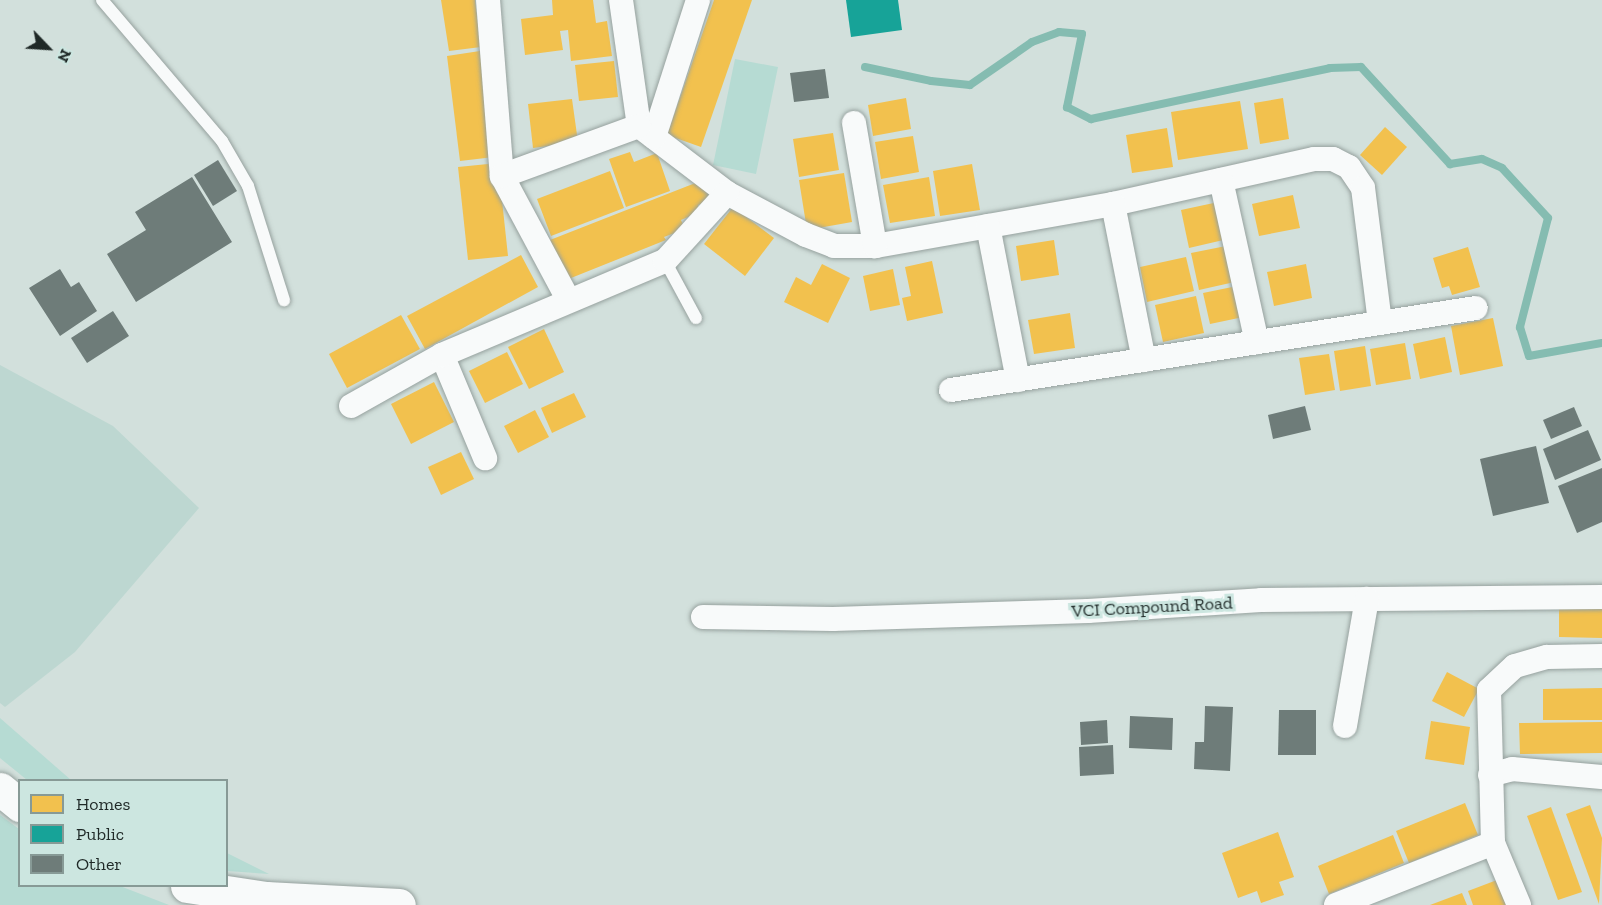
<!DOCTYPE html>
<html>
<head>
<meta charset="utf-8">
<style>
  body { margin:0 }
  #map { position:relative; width:1602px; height:905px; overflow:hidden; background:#d2e0dc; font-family:"Zilla Slab",serif }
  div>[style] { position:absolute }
  .built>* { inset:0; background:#bdd7d1 }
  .green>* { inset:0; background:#b6dbd3 }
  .homes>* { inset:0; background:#f2c14e }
  .public>* { inset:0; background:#17a398 }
  .stream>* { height:8px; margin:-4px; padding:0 4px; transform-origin:4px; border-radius:4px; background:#85bcb1 }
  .building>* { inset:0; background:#6e7c79 }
  .roads { filter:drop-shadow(0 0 2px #96a19e) drop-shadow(0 0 2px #96a19e) }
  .lane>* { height:12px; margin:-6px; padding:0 6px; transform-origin:6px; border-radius:6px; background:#f8fafa }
  .street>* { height:24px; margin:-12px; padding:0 12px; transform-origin:12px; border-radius:12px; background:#f8fafa }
  .secondary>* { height:33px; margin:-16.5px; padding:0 16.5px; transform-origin:16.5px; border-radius:16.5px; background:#f8fafa }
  span { translate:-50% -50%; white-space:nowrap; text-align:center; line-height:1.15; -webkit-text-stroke:6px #cce6e0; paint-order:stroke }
  .street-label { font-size:18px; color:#1f2927 }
  .legend { position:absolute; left:18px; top:779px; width:210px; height:108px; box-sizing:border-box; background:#cce6e0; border:2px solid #879a96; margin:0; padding:8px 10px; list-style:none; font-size:18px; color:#1f2927 }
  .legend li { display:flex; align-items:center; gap:12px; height:30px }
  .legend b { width:30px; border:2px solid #879a96 }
  .north { position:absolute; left:18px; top:18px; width:60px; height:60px; -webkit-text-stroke:4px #cce6e0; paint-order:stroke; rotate:115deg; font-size:16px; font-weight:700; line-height:24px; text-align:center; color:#1f2927 }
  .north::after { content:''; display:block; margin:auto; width:21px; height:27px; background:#1f2927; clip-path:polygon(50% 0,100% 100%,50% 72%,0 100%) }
</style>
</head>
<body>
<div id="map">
  <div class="built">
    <i style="clip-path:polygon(0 365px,113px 426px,199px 508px,75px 652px,5px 707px,0 703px)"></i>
  </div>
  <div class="green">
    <i style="clip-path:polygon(735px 59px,778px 67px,756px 174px,713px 165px)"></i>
    <i style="clip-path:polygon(0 718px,71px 780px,27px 780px,0 758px)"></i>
    <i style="clip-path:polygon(0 815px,19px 829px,20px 886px,120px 886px,169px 905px,0 905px)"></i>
    <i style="clip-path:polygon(227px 853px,269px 874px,227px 871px)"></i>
  </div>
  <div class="homes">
    <i style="clip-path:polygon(441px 0,475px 0,481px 47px,449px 51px)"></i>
    <i style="clip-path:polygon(552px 0,593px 0,596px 23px,607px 21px,612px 56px,571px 61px,568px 30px,560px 31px,563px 50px,525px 55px,521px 19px,553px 15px)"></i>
    <i style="clip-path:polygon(714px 0,752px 0,701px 147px,667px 135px)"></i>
    <i style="clip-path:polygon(480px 51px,494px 157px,460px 161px,447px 56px)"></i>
    <i style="clip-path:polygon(614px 61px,618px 97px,579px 101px,575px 65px)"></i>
    <i style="clip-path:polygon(906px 98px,911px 129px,873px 136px,868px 105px)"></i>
    <i style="clip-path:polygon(1283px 98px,1289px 139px,1260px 144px,1254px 103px)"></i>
    <i style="clip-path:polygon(572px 99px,578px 142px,533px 148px,528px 104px)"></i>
    <i style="clip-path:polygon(1240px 101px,1248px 149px,1178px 160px,1171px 112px)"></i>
    <i style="clip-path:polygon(1385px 127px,1407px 147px,1382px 175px,1360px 155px)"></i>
    <i style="clip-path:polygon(1167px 128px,1173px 167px,1132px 173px,1126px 135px)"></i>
    <i style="clip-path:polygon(833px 133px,839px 170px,799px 177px,793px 139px)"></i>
    <i style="clip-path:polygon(913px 136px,919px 172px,881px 179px,875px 142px)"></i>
    <i style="clip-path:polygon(630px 152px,634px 162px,657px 153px,670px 191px,626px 207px,609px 159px)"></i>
    <i style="clip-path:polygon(498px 163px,508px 256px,468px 260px,458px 167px)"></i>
    <i style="clip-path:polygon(972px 164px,980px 210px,940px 216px,933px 171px)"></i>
    <i style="clip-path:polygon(610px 171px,624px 208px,551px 236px,537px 199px)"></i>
    <i style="clip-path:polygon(844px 173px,852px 222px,807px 230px,799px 180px)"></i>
    <i style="clip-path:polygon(929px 177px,935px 216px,890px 223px,883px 185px)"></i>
    <i style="clip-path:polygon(703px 180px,711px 200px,698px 205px,700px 212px,681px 220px,685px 229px,664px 237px,666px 240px,566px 280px,550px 240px)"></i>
    <i style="clip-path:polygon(1293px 195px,1300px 228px,1259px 236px,1252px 204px)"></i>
    <i style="clip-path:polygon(1223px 201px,1232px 238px,1189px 248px,1181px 210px)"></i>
    <i style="clip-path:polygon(733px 207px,774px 238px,745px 276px,704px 244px)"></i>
    <i style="clip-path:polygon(1054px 240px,1059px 275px,1021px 281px,1016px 246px)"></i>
    <i style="clip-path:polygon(1231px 245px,1239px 281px,1199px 290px,1191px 253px)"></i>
    <i style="clip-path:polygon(1468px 247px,1480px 287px,1452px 295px,1449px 286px,1442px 288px,1433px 258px)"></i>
    <i style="clip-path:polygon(521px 255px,538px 287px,425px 349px,407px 316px)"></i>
    <i style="clip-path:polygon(1186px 257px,1194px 291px,1147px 302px,1140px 267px)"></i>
    <i style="clip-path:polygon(932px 261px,943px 313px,907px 321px,902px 298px,911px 296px,905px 267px)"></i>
    <i style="clip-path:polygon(822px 264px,850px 278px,828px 323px,784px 302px,796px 277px,811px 285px)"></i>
    <i style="clip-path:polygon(1306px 264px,1312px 298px,1274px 306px,1267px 272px)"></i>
    <i style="clip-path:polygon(893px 269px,900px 305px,870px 311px,863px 276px)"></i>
    <i style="clip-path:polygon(1242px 285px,1248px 316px,1210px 324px,1203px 293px)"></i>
    <i style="clip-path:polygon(1196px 296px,1204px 333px,1163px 342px,1155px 305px)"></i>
    <i style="clip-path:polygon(1070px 313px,1075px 348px,1034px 354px,1028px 320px)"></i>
    <i style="clip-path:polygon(401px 315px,420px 349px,347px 388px,329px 354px)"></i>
    <i style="clip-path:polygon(1493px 318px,1503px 366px,1460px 375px,1451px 326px)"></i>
    <i style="clip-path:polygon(544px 329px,564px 372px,529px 389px,508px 347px)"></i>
    <i style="clip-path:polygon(1445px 337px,1452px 372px,1420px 379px,1413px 344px)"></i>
    <i style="clip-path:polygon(1405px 343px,1411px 379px,1376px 385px,1370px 349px)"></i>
    <i style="clip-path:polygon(1365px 346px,1371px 386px,1340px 391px,1334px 351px)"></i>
    <i style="clip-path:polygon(507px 352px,523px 384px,485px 403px,469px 371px)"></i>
    <i style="clip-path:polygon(1329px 354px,1335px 390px,1305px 395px,1299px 358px)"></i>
    <i style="clip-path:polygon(434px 382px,454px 422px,411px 444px,391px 404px)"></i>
    <i style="clip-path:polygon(574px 393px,586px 417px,552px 433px,541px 408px)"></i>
    <i style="clip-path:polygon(535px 410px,549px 437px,518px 453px,504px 426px)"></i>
    <i style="clip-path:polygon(461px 452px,474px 479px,441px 495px,428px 467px)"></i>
    <i style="clip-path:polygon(1559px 604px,1602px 605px,1602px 638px,1559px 637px)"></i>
    <i style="clip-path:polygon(1447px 672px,1479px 689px,1464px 717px,1432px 701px)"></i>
    <i style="clip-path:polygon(1602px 688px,1602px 720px,1543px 720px,1543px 689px)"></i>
    <i style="clip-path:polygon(1431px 721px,1470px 727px,1464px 765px,1425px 759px)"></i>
    <i style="clip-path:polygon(1602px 722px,1602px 753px,1520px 754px,1519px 723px)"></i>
    <i style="clip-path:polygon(1465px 803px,1478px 835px,1409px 863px,1396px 831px)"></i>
    <i style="clip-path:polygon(1590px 805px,1602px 838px,1599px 904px,1566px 814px)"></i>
    <i style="clip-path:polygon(1551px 807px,1582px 892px,1558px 900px,1527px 816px)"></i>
    <i style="clip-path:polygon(1278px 832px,1294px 877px,1279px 882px,1284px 895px,1261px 903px,1257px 891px,1238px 898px,1222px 853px)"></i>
    <i style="clip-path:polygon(1393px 835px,1404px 863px,1329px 894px,1318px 866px)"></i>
    <i style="clip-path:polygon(1497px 880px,1506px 905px,1473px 905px,1468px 891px)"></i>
    <i style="clip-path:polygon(1462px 893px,1467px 905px,1430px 905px)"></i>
  </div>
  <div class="public">
    <i style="clip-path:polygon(846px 0,898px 0,902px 30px,851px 37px)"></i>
  </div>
  <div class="stream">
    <i style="left:865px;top:67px;width:67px;rotate:12deg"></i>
    <i style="left:931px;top:81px;width:39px;rotate:6deg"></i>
    <i style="left:970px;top:85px;width:75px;rotate:-34.7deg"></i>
    <i style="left:1032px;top:42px;width:29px;rotate:-20deg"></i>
    <i style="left:1059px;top:32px;width:23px;rotate:5deg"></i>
    <i style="left:1082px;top:34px;width:75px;rotate:101.6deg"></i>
    <i style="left:1067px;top:107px;width:27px;rotate:27deg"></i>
    <i style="left:1091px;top:119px;width:244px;rotate:-12deg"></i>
    <i style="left:1330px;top:68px;width:31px;rotate:-2deg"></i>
    <i style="left:1361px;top:67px;width:132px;rotate:47.5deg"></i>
    <i style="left:1450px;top:164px;width:32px;rotate:-9deg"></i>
    <i style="left:1482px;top:159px;width:22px;rotate:24deg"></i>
    <i style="left:1502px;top:168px;width:68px;rotate:47.4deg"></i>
    <i style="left:1548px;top:218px;width:113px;rotate:104.4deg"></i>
    <i style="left:1520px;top:327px;width:30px;rotate:73deg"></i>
    <i style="left:1529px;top:356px;width:74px;rotate:-10.1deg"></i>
  </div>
  <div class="building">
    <i style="clip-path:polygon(825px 69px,829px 98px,794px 102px,790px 73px)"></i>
    <i style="clip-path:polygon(218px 160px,237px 191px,213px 206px,194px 175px)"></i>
    <i style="clip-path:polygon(192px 177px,232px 242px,136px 302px,107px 254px,146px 230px,135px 212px)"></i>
    <i style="clip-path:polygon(60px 269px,71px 287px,79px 282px,97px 311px,60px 336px,29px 288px)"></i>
    <i style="clip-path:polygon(113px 311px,129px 336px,87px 363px,71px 338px)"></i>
    <i style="clip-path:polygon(1305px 406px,1311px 430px,1273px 439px,1268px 415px)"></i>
    <i style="clip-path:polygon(1574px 407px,1582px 426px,1551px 439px,1543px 420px)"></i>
    <i style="clip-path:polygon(1588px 430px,1601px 460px,1555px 480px,1543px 449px)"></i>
    <i style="clip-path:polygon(1536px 446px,1549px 503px,1493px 516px,1480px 459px)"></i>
    <i style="clip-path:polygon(1602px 468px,1602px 522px,1577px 533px,1558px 486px)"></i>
    <i style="clip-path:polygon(1205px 706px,1233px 707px,1230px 771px,1194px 769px,1195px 742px,1204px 742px)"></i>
    <i style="clip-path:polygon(1279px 710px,1316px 710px,1316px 755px,1278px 755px)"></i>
    <i style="clip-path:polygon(1130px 716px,1173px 718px,1172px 750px,1129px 748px)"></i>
    <i style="clip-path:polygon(1107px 720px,1108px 743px,1081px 745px,1080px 722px)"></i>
    <i style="clip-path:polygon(1113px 745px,1114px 774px,1080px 776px,1079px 747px)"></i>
  </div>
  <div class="roads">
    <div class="lane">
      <i style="left:102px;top:0;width:185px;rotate:49.6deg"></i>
      <i style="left:222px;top:141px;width:52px;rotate:60deg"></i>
      <i style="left:248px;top:186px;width:120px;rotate:72.5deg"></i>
      <i style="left:665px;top:261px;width:65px;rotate:61.5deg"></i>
    </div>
    <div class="street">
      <i style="left:488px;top:0;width:177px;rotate:85.5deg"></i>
      <i style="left:502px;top:176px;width:140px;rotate:61.8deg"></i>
      <i style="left:621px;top:0;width:127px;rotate:81.9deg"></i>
      <i style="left:639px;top:126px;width:111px;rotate:37.3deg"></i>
      <i style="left:727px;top:193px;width:89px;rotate:28deg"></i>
      <i style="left:806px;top:235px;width:30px;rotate:21deg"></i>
      <i style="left:834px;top:246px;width:41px"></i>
      <i style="left:875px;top:246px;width:242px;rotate:-10deg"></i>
      <i style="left:1113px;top:204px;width:206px;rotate:-12.6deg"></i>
      <i style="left:1314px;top:159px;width:19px"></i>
      <i style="left:1333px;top:159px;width:18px;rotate:27deg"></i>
      <i style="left:1349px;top:167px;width:25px;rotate:56deg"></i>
      <i style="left:1363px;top:188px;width:136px;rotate:82.8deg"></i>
      <i style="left:854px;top:123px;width:125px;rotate:80.3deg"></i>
      <i style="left:654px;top:137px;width:144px;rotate:-72.2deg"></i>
      <i style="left:502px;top:176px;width:146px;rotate:-20.1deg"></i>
      <i style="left:1221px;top:180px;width:166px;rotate:77.5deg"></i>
      <i style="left:1113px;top:204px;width:159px;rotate:78.8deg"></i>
      <i style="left:988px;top:226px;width:157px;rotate:79deg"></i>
      <i style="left:442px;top:355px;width:112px;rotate:67.3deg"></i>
      <i style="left:951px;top:390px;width:531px;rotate:-8.88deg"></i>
      <i style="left:351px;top:406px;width:104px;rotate:-29.3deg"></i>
      <i style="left:442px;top:355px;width:242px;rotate:-22.9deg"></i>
      <i style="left:665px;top:261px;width:92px;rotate:-47.6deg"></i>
      <i style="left:703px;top:617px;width:130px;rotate:0.9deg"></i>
      <i style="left:833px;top:619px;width:255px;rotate:-1.8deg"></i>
      <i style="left:1088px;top:611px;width:173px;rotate:-3.6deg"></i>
      <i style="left:1261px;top:600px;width:341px;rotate:-0.5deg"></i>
      <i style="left:1345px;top:726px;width:129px;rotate:-80.2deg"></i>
      <i style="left:1490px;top:775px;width:23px;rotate:-15deg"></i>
      <i style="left:1512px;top:769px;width:90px;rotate:5.1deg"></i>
      <i style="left:1336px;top:905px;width:169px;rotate:-21.5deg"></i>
      <i style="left:1519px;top:905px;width:67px;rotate:-112.8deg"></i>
      <i style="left:1493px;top:843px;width:153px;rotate:-91.5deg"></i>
      <i style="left:1489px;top:690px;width:35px;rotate:-43deg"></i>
      <i style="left:1515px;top:666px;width:33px;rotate:-16deg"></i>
      <i style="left:1547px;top:657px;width:55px;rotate:-1deg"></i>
    </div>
    <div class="secondary">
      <i style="left:0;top:789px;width:26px;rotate:39deg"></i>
      <i style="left:187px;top:886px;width:80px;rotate:8.6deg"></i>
      <i style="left:266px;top:898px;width:133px;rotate:3deg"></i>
    </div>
  </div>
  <div class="street-label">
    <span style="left:1152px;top:607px;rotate:-3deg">VCI Compound Road</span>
  </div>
  <ul class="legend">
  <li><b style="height:16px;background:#f2c14e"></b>Homes</li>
  <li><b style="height:16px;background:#17a398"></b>Public</li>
  <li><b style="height:16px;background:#6e7c79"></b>Other</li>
  </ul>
  <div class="north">N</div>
</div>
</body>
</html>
